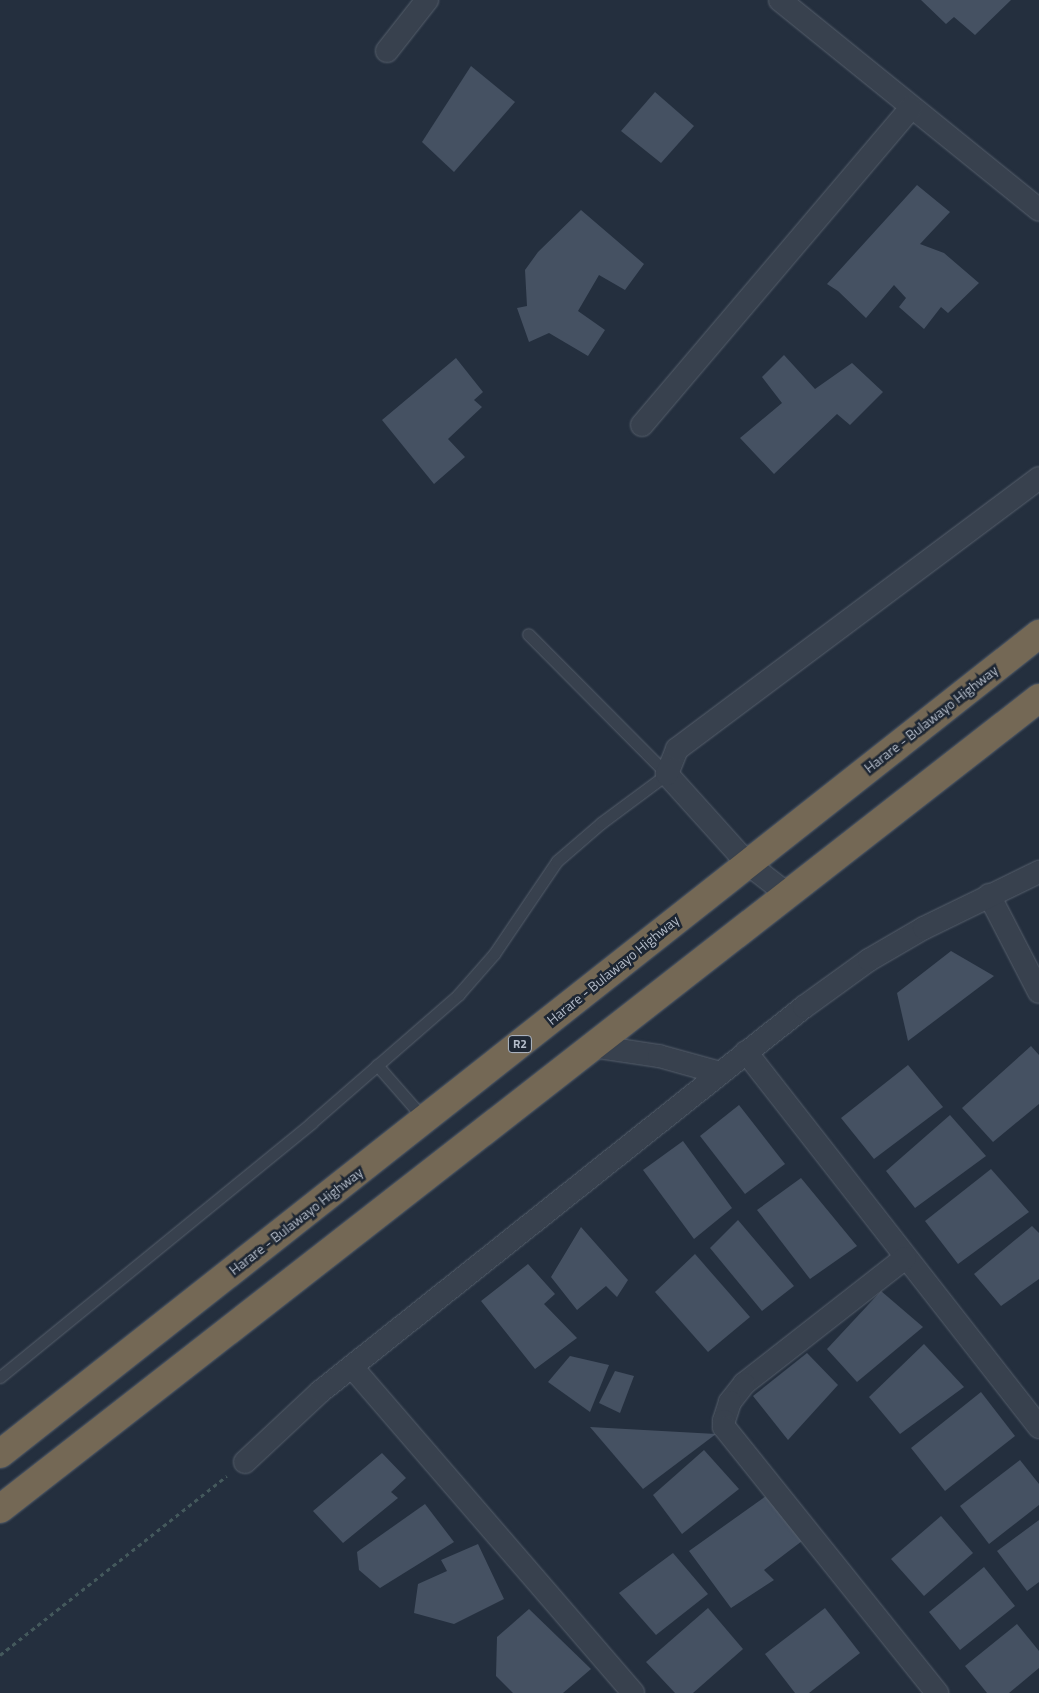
<!DOCTYPE html>
<html>
<head>
<meta charset="utf-8">
<style>
  body { margin:0 }
  #map { position:relative; width:1039px; height:1693px; overflow:hidden; background:#242f3e; font-family:"Titillium Web",sans-serif }
  div>[style] { position:absolute }
  .building>* { inset:0; background:#455162 }
  .path>* { height:3px; margin-top:-1.5px; transform-origin:0; background:repeating-linear-gradient(90deg,#44595c 0 4px,transparent 0 8px) }
  .roads { filter:drop-shadow(0 0 1px #565f6c) drop-shadow(0 0 1px #565f6c) }
  .lane>* { height:11px; margin:-5.5px; padding:0 5.5px; transform-origin:5.5px; border-radius:5.5px; background:#38414e }
  .street>* { height:22px; margin:-11px; padding:0 11px; transform-origin:11px; border-radius:11px; background:#38414e }
  .highway>* { height:28px; margin:-14px; padding:0 14px; transform-origin:14px; border-radius:14px; background:#746855 }
  span { translate:-50% -50%; white-space:nowrap; text-align:center; line-height:1.15; -webkit-text-stroke:5px #1d2633; paint-order:stroke }
  .shield-label span { padding:1px 4px; background:#1d2633; border:1px solid; border-radius:4px; -webkit-text-stroke-width:0 }
  .shield-label { font-size:12px; color:#b4bcc9; font-weight:700 }
  .street-label { font-size:14px; color:#b4bcc9 }
</style>
</head>
<body>
<div id="map">
  <div class="building">
    <i style="clip-path:polygon(921px 0,1011px 0,975px 35px,954px 17px,946px 24px)"></i>
    <i style="clip-path:polygon(471px 66px,515px 102px,454px 172px,422px 142px)"></i>
    <i style="clip-path:polygon(655px 92px,694px 126px,661px 163px,621px 131px)"></i>
    <i style="clip-path:polygon(917px 185px,950px 212px,920px 244px,944px 253px,979px 283px,948px 313px,941px 307px,924px 329px,899px 307px,906px 298px,894px 285px,866px 318px,838px 291px,827px 284px)"></i>
    <i style="clip-path:polygon(581px 210px,644px 264px,625px 290px,599px 275px,578px 311px,605px 330px,588px 356px,549px 333px,529px 342px,517px 308px,527px 306px,525px 270px,538px 252px)"></i>
    <i style="clip-path:polygon(784px 355px,815px 389px,852px 363px,883px 392px,850px 425px,837px 414px,774px 474px,740px 438px,782px 403px,762px 377px)"></i>
    <i style="clip-path:polygon(456px 358px,483px 392px,474px 400px,482px 407px,448px 439px,465px 457px,434px 484px,382px 420px)"></i>
    <i style="clip-path:polygon(951px 951px,994px 976px,908px 1041px,897px 993px)"></i>
    <i style="clip-path:polygon(1031px 1046px,1039px 1055px,1039px 1104px,993px 1142px,962px 1108px)"></i>
    <i style="clip-path:polygon(908px 1065px,943px 1107px,874px 1159px,841px 1118px)"></i>
    <i style="clip-path:polygon(739px 1105px,785px 1164px,745px 1194px,700px 1136px)"></i>
    <i style="clip-path:polygon(950px 1115px,986px 1156px,915px 1208px,886px 1171px)"></i>
    <i style="clip-path:polygon(683px 1141px,732px 1208px,694px 1239px,643px 1170px)"></i>
    <i style="clip-path:polygon(991px 1169px,1029px 1212px,958px 1264px,925px 1221px)"></i>
    <i style="clip-path:polygon(801px 1178px,857px 1246px,810px 1279px,757px 1210px)"></i>
    <i style="clip-path:polygon(738px 1220px,794px 1286px,762px 1311px,710px 1248px)"></i>
    <i style="clip-path:polygon(1032px 1226px,1039px 1233px,1039px 1279px,1001px 1306px,974px 1274px)"></i>
    <i style="clip-path:polygon(581px 1227px,628px 1280px,617px 1297px,606px 1286px,577px 1310px,551px 1277px)"></i>
    <i style="clip-path:polygon(695px 1254px,750px 1317px,708px 1352px,655px 1292px)"></i>
    <i style="clip-path:polygon(528px 1264px,555px 1294px,544px 1304px,577px 1338px,535px 1369px,481px 1301px)"></i>
    <i style="clip-path:polygon(881px 1291px,923px 1327px,857px 1382px,827px 1349px)"></i>
    <i style="clip-path:polygon(924px 1344px,964px 1387px,900px 1434px,869px 1397px)"></i>
    <i style="clip-path:polygon(807px 1353px,838px 1385px,788px 1440px,753px 1396px)"></i>
    <i style="clip-path:polygon(570px 1356px,609px 1365px,590px 1412px,548px 1382px)"></i>
    <i style="clip-path:polygon(615px 1371px,634px 1376px,620px 1413px,599px 1403px)"></i>
    <i style="clip-path:polygon(981px 1392px,1015px 1436px,945px 1491px,911px 1448px)"></i>
    <i style="clip-path:polygon(590px 1427px,716px 1434px,643px 1489px)"></i>
    <i style="clip-path:polygon(704px 1450px,739px 1489px,682px 1534px,653px 1495px)"></i>
    <i style="clip-path:polygon(382px 1453px,406px 1478px,391px 1492px,398px 1498px,343px 1543px,313px 1511px)"></i>
    <i style="clip-path:polygon(1020px 1460px,1039px 1484px,1039px 1505px,989px 1544px,960px 1506px)"></i>
    <i style="clip-path:polygon(766px 1496px,802px 1541px,764px 1570px,774px 1580px,731px 1608px,689px 1551px)"></i>
    <i style="clip-path:polygon(425px 1504px,454px 1542px,380px 1588px,359px 1570px,357px 1552px)"></i>
    <i style="clip-path:polygon(941px 1516px,973px 1553px,924px 1596px,891px 1559px)"></i>
    <i style="clip-path:polygon(1039px 1520px,1039px 1582px,1027px 1591px,997px 1551px)"></i>
    <i style="clip-path:polygon(478px 1544px,504px 1599px,454px 1624px,414px 1613px,418px 1584px,447px 1571px,441px 1560px)"></i>
    <i style="clip-path:polygon(673px 1553px,708px 1594px,656px 1635px,619px 1593px)"></i>
    <i style="clip-path:polygon(984px 1567px,1015px 1606px,960px 1650px,929px 1612px)"></i>
    <i style="clip-path:polygon(708px 1608px,743px 1649px,693px 1693px,675px 1693px,646px 1662px)"></i>
    <i style="clip-path:polygon(825px 1608px,860px 1653px,809px 1693px,795px 1693px,765px 1654px)"></i>
    <i style="clip-path:polygon(529px 1609px,591px 1669px,563px 1693px,513px 1693px,496px 1676px,497px 1637px)"></i>
    <i style="clip-path:polygon(1017px 1624px,1039px 1651px,1039px 1668px,1009px 1693px,987px 1693px,965px 1666px)"></i>
  </div>
  <div class="path">
    <i style="left:0;top:1655px;width:289px;rotate:-38.3deg"></i>
  </div>
  <div class="roads">
    <div class="lane">
      <i style="left:377px;top:1065px;width:73px;rotate:48.9deg"></i>
      <i style="left:0;top:1377px;width:402px;rotate:-39.2deg"></i>
      <i style="left:311px;top:1123px;width:195px;rotate:-41deg"></i>
      <i style="left:458px;top:995px;width:55px;rotate:-48.7deg"></i>
      <i style="left:494px;top:954px;width:112px;rotate:-55.9deg"></i>
      <i style="left:557px;top:861px;width:58px;rotate:-40.8deg"></i>
      <i style="left:601px;top:823px;width:82px;rotate:-36.6deg"></i>
      <i style="left:667px;top:774px;width:197px;rotate:-134.8deg"></i>
    </div>
    <div class="street">
      <i style="left:780px;top:0;width:333px;rotate:39deg"></i>
      <i style="left:387px;top:51px;width:65px;rotate:-51.9deg"></i>
      <i style="left:642px;top:425px;width:416px;rotate:-49.7deg"></i>
      <i style="left:787px;top:894px;width:51px;rotate:-142.2deg"></i>
      <i style="left:747px;top:863px;width:120px;rotate:-132deg"></i>
      <i style="left:667px;top:774px;width:27px;rotate:-68deg"></i>
      <i style="left:677px;top:749px;width:452px;rotate:-36.8deg"></i>
      <i style="left:989px;top:895px;width:109px;rotate:62.7deg"></i>
      <i style="left:592px;top:1046px;width:68px;rotate:8.5deg"></i>
      <i style="left:659px;top:1056px;width:63px;rotate:15.6deg"></i>
      <i style="left:746px;top:1052px;width:476px;rotate:52deg"></i>
      <i style="left:905px;top:1258px;width:204px;rotate:142deg"></i>
      <i style="left:744px;top:1384px;width:23px;rotate:128deg"></i>
      <i style="left:730px;top:1402px;width:20px;rotate:108deg"></i>
      <i style="left:724px;top:1421px;width:6px;rotate:90deg"></i>
      <i style="left:724px;top:1427px;width:341px;rotate:51.3deg"></i>
      <i style="left:352px;top:1367px;width:430px;rotate:49.2deg"></i>
      <i style="left:245px;top:1462px;width:104px;rotate:-43.1deg"></i>
      <i style="left:321px;top:1391px;width:617px;rotate:-38.49deg"></i>
      <i style="left:804px;top:1007px;width:80px;rotate:-35.9deg"></i>
      <i style="left:869px;top:960px;width:64px;rotate:-30.2deg"></i>
      <i style="left:924px;top:928px;width:128px;rotate:-26deg"></i>
    </div>
    <div class="highway">
      <i style="left:0;top:1454px;width:1324px;rotate:-38.28deg"></i>
      <i style="left:0;top:1509px;width:1318px;rotate:-37.97deg"></i>
    </div>
  </div>
  <div class="shield-label">
    <span style="left:520px;top:1044px">R2</span>
  </div>
  <div class="street-label">
    <span style="left:931px;top:719px;rotate:-38deg">Harare - Bulawayo Highway</span>
    <span style="left:613px;top:970px;rotate:-39deg">Harare - Bulawayo Highway</span>
    <span style="left:296px;top:1221px;rotate:-38deg">Harare - Bulawayo Highway</span>
  </div>
</div>
</body>
</html>
